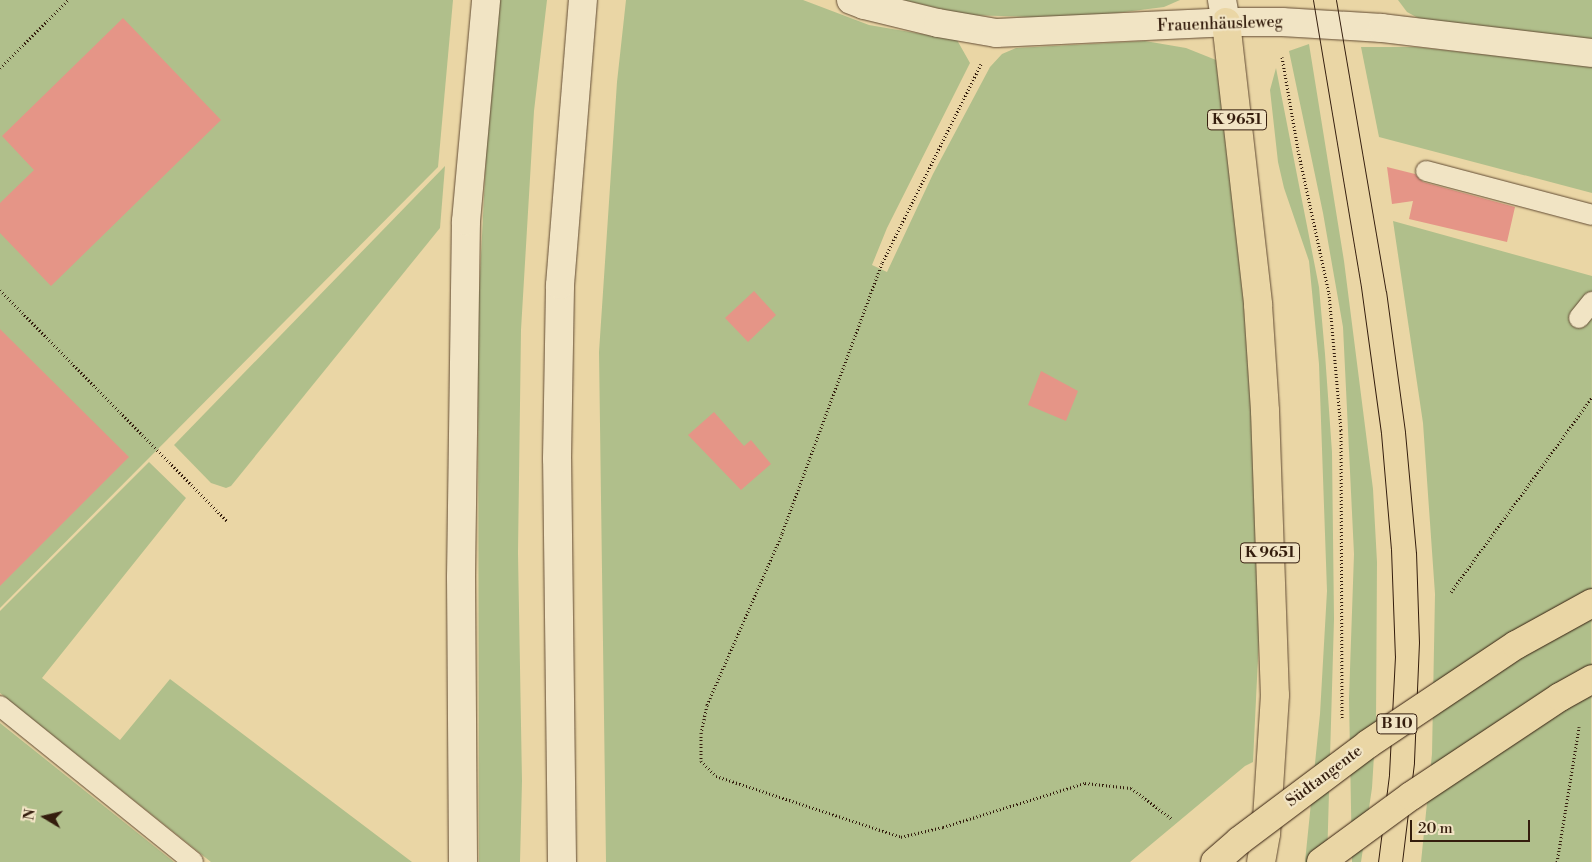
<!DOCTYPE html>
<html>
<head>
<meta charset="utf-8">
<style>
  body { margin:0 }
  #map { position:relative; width:1592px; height:862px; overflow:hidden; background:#ead6a5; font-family:"Libre Bodoni",serif }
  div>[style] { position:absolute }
  .green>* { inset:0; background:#b0bf8b }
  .building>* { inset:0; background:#e59587 }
  .path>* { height:3px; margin-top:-1.5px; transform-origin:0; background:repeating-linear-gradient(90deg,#341d0d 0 1px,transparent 0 3.5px) }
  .roads { filter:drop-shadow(0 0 1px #624b33) drop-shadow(0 0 1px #624b33) }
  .lane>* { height:20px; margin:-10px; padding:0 10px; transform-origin:10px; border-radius:10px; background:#f1e4c4 }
  .street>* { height:28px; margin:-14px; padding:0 14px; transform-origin:14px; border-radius:14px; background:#f1e4c4 }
  .secondary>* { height:28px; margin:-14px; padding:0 14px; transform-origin:14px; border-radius:14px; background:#f1e4c4 }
  .highway>* { height:28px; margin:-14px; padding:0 14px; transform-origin:14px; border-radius:14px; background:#ead6a5 }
  .tram>* { height:1px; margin:-0.5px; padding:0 0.5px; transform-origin:0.5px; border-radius:0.5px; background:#341d0d }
  .bridges { filter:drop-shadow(0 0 1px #341d0d) drop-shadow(0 0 1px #341d0d) }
  .highway-bridge>* { height:28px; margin:-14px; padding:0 14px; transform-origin:14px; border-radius:14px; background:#ead6a5 }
  span { translate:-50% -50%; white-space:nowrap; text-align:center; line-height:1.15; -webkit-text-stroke:4.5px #f1e4c4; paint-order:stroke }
  .shield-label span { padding:1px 4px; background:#f1e4c4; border:1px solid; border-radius:4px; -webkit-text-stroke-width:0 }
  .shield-label { font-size:15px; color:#341d0d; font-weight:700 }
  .street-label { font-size:16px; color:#341d0d }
  .north { position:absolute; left:20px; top:792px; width:50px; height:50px; -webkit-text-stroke:4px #f1e4c4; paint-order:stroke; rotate:279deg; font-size:14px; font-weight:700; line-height:20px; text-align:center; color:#341d0d }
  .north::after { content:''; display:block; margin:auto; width:18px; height:22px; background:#341d0d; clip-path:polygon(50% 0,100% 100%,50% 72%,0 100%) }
  .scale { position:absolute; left:1410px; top:820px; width:120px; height:22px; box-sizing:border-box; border:2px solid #341d0d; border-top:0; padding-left:6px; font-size:15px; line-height:18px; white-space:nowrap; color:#341d0d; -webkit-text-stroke:4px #f1e4c4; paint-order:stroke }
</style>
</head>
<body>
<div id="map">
  <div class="green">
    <i style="clip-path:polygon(0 0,453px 0,438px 167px,0 608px)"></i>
    <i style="clip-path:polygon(499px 0,547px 0,534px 111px,521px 330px,518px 553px,522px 781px,520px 862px,479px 862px,478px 315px,489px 97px)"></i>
    <i style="clip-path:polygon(626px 0,803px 0,869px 25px,957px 40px,970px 63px,887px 228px,872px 265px,887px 272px,933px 174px,990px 67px,1002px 54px,1016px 48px,1145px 41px,1186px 48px,1216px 60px,1248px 322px,1259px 522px,1259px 637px,1253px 762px,1245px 766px,1130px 862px,606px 862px,599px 352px,617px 82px)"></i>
    <i style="clip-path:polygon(903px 0,1180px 0,1164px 7px,1101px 15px,1032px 17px,967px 15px)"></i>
    <i style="clip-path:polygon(1398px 0,1592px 0,1592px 39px,1420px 19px,1407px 12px)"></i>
    <i style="clip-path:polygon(1309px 44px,1344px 261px,1373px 489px,1377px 562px,1376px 723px,1372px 788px,1361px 862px,1352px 862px,1349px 698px,1354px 554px,1343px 327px,1323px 213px,1289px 51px)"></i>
    <i style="clip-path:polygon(1361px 47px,1415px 47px,1592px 66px,1592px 193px,1379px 137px)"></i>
    <i style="clip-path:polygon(1276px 68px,1319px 287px,1325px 354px,1332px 452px,1334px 619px,1327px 862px,1305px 862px,1320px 714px,1327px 591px,1319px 364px,1309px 261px,1284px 188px,1278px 162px,1270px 90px)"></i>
    <i style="clip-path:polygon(445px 166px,440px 228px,231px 486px,226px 488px,211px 483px,174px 445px)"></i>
    <i style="clip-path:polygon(1393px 221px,1592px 276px,1591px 862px,1421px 862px,1432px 754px,1435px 594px,1423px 423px)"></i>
    <i style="clip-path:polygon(149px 462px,186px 498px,42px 678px,120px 740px,170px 679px,412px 862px,211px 862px,0 693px,0 611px)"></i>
    <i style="clip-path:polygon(0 723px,174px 862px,0 862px)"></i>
  </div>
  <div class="building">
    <i style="clip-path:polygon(123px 18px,221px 120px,51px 286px,0 233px,0 203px,34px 170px,2px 136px)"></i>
    <i style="clip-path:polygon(1387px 167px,1415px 174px,1423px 182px,1515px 207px,1507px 242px,1409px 219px,1413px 201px,1392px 204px)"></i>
    <i style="clip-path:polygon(754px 291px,776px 315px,748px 342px,725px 318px)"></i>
    <i style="clip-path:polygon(0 329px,129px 457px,0 586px)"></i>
    <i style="clip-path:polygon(1041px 371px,1078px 391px,1066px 421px,1028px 405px)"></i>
    <i style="clip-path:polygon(714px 412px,744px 446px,751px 440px,771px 464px,741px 490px,688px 435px)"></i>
  </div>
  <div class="path">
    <i style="left:1282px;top:57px;width:94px;rotate:80.2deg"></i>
    <i style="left:1298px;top:150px;width:146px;rotate:77.8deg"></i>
    <i style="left:1329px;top:293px;width:138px;rotate:85deg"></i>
    <i style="left:1341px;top:430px;width:288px;rotate:89.8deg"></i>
    <i style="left:981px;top:64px;width:222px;rotate:116.4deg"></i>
    <i style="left:882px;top:263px;width:289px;rotate:110.3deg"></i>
    <i style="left:782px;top:534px;width:187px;rotate:113.7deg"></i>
    <i style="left:707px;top:705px;width:29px;rotate:102deg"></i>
    <i style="left:701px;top:733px;width:28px;rotate:90deg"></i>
    <i style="left:701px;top:761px;width:21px;rotate:45deg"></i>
    <i style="left:716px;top:776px;width:195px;rotate:18.2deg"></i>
    <i style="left:901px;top:837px;width:43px;rotate:-13.4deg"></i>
    <i style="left:943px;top:827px;width:149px;rotate:-17.2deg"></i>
    <i style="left:1085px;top:783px;width:46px;rotate:6.2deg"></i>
    <i style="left:1131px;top:788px;width:51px;rotate:37.1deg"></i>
    <i style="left:0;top:68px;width:96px;rotate:-45deg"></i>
    <i style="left:0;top:290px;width:325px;rotate:45.5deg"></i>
    <i style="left:1451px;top:592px;width:241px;rotate:-54.1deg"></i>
    <i style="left:1557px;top:862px;width:137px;rotate:-80.7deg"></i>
  </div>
  <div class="roads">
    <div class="lane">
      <i style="left:1426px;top:171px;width:172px;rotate:14.8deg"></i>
      <i style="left:1579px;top:318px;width:21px;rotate:-51deg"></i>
      <i style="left:0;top:706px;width:248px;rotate:38.9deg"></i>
    </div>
    <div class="street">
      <i style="left:851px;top:0;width:14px;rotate:21deg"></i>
      <i style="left:864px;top:5px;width:76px;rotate:13.7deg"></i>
      <i style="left:938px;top:23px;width:59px;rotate:9.8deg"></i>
      <i style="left:996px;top:33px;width:230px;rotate:-2.7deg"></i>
      <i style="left:1226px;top:22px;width:56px"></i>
      <i style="left:1282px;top:22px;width:100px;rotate:3.4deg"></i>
      <i style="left:1382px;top:28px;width:211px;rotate:6.8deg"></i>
      <i style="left:463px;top:862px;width:285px;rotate:-90.4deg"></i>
      <i style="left:461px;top:577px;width:356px;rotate:-89.2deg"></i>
      <i style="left:466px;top:221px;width:222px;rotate:-84.8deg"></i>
    </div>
    <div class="secondary">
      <i style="left:1222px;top:0;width:22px;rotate:80deg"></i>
      <i style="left:562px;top:862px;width:403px;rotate:-90.7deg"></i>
      <i style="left:557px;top:459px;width:174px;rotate:-89deg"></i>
      <i style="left:560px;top:285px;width:286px;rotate:-85.4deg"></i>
    </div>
    <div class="highway">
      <i style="left:1226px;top:22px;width:285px;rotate:83.5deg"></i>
      <i style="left:1258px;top:305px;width:106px;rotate:86.2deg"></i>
      <i style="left:1265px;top:411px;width:284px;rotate:88deg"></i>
      <i style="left:1275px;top:695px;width:139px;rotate:93.7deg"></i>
      <i style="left:1266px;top:834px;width:28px;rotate:100deg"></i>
    </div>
  </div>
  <div class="tram">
    <i style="left:1313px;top:0;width:291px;rotate:80.5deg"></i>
    <i style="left:1361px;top:287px;width:147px;rotate:82.2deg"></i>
    <i style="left:1381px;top:433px;width:116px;rotate:85.1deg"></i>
    <i style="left:1391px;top:549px;width:107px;rotate:87.9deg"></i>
    <i style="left:1395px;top:656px;width:119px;rotate:92.9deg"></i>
    <i style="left:1389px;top:775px;width:88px;rotate:97.2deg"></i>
    <i style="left:1336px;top:0;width:295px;rotate:80.3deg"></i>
    <i style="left:1386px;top:291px;width:142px;rotate:82.3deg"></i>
    <i style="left:1405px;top:432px;width:121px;rotate:84.8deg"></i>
    <i style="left:1416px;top:552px;width:90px;rotate:88.1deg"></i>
    <i style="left:1419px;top:642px;width:121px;rotate:92.4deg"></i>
    <i style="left:1414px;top:763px;width:100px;rotate:96.9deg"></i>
  </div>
  <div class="bridges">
    <div class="highway-bridge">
      <i style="left:1215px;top:862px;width:32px;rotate:-41deg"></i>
      <i style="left:1239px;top:841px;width:161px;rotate:-36.9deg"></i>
      <i style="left:1368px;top:744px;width:178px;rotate:-33.8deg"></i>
      <i style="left:1516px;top:645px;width:87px;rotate:-28.9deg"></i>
      <i style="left:1321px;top:862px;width:112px;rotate:-36.3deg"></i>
      <i style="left:1411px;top:796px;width:179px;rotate:-33.6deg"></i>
      <i style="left:1560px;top:697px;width:37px;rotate:-29deg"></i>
    </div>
  </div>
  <div class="shield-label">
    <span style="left:1237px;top:120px">K 9651</span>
    <span style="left:1270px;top:553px">K 9651</span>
    <span style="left:1397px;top:724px">B 10</span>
  </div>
  <div class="street-label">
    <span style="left:1220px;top:24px;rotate:-2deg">Frauenhäusleweg</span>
    <span style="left:1324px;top:776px;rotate:-37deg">Südtangente</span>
  </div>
  <div class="north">N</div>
  <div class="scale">20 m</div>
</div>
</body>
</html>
